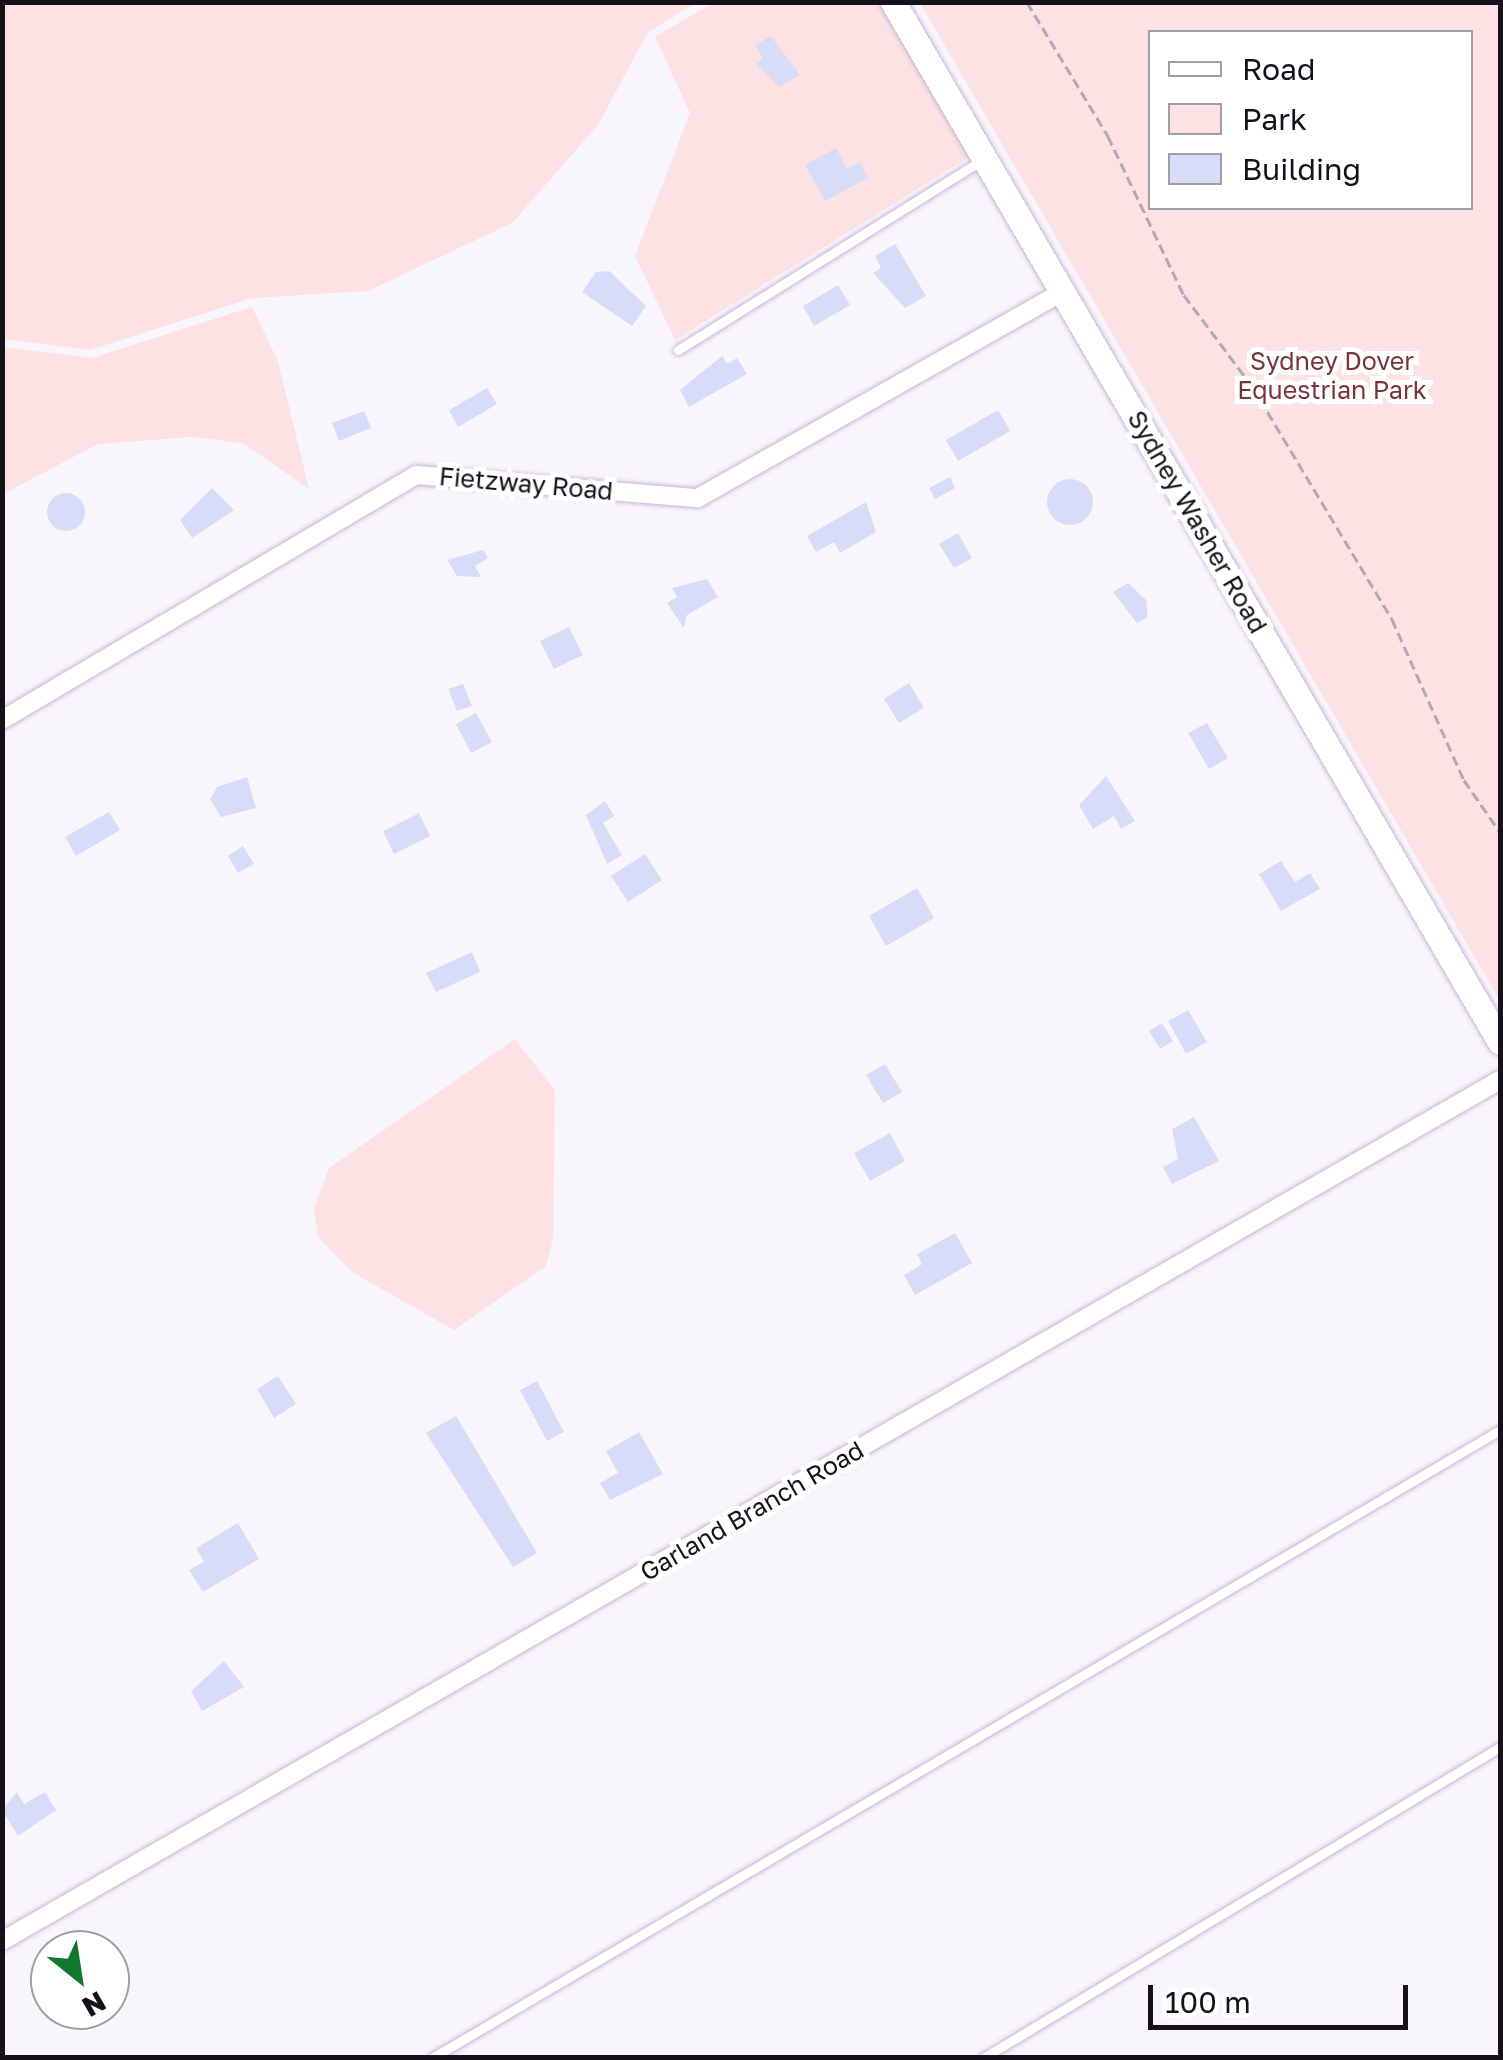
<!DOCTYPE html>
<html>
<head>
<meta charset="utf-8">
<style>
  body { margin:0 }
  #map { position:relative; width:1503px; height:2060px; overflow:hidden; background:#f9f5fc; font-family:"Golos Text",sans-serif }
  div>[style] { position:absolute }
  .green>* { inset:0; background:#fee1e2 }
  .building>* { inset:0; background:#d7ddf9 }
  .round { border-radius:50% }
  .path>* { height:2.5px; margin-top:-1.25px; transform-origin:0; background:repeating-linear-gradient(90deg,#b0abb3 0 10px,transparent 0 15px) }
  .roads { filter:drop-shadow(0 0 2px #c7b6d7) drop-shadow(0 0 2px #c7b6d7) }
  .lane>* { height:9px; margin:-4.5px; padding:0 4.5px; transform-origin:4.5px; border-radius:4.5px; background:#fff }
  .street>* { height:18px; margin:-9px; padding:0 9px; transform-origin:9px; border-radius:9px; background:#fff }
  .secondary>* { height:25px; margin:-12.5px; padding:0 12.5px; transform-origin:12.5px; border-radius:12.5px; background:#fff }
  span { translate:-50% -50%; white-space:nowrap; text-align:center; line-height:1.15; -webkit-text-stroke:10px #fff; paint-order:stroke }
  .park-label { font-size:25px; color:#78343c }
  .street-label { font-size:25px; color:#16101b }
  .frame { position:absolute; inset:0; border:5px solid #16101b; pointer-events:none }
  .legend { position:absolute; left:1148px; top:30px; width:325px; height:180px; box-sizing:border-box; background:#fff; border:2px solid #a29fa4; margin:0; padding:12px 18px; list-style:none; font-size:30px; color:#16101b }
  .legend li { display:flex; align-items:center; gap:20px; height:50px }
  .legend b { width:50px; border:2px solid #a29fa4 }
  .north { position:absolute; left:30px; top:1930px; width:100px; height:100px; box-sizing:border-box; background:#fff; border:2px solid #a29fa4; border-radius:50%; rotate:150deg; font-size:28px; font-weight:700; line-height:40px; text-align:center; color:#16101b }
  .north::after { content:''; display:block; margin:auto; width:35px; height:45px; background:#12782b; clip-path:polygon(50% 0,100% 100%,50% 72%,0 100%) }
  .scale { position:absolute; left:1148px; top:1985px; width:260px; height:45px; box-sizing:border-box; border:5px solid #16101b; border-top:0; padding-left:12px; font-size:30px; line-height:35px; white-space:nowrap; color:#16101b; -webkit-text-stroke:8px #fff; paint-order:stroke }
</style>
</head>
<body>
<div id="map">
  <div class="green">
    <i style="clip-path:polygon(3px 2px,696px 2px,696px 3px,648px 32px,598px 125px,512px 223px,368px 291px,252px 298px,90px 350px,3px 339px)"></i>
    <i style="clip-path:polygon(713px 3px,882px 3px,972px 155px,675px 340px,635px 256px,690px 113px,655px 37px)"></i>
    <i style="clip-path:polygon(evenodd,920px 3px,1500px 3px,1500px 1001px,920px 3px,1150px 32px,1470px 32px,1470px 208px,1150px 208px,1150px 32px)"></i>
    <i style="clip-path:polygon(252px 307px,278px 361px,309px 489px,243px 443px,191px 437px,98px 444px,3px 494px,3px 347px,92px 358px)"></i>
    <i style="clip-path:polygon(515px 1039px,555px 1091px,553px 1239px,546px 1266px,454px 1330px,352px 1272px,318px 1237px,314px 1209px,329px 1168px)"></i>
  </div>
  <div class="building">
    <i style="clip-path:polygon(771px 36px,800px 75px,779px 87px,756px 63px,763px 59px,755px 45px)"></i>
    <i style="clip-path:polygon(836px 148px,847px 169px,860px 162px,868px 178px,825px 201px,805px 165px)"></i>
    <i style="clip-path:polygon(895px 244px,926px 296px,905px 308px,873px 273px,881px 268px,875px 256px)"></i>
    <i style="clip-path:polygon(609px 271px,646px 306px,632px 326px,582px 292px,596px 272px)"></i>
    <i style="clip-path:polygon(838px 285px,850px 305px,814px 326px,803px 306px)"></i>
    <i style="clip-path:polygon(722px 356px,727px 364px,737px 358px,747px 374px,689px 407px,680px 390px)"></i>
    <i style="clip-path:polygon(487px 388px,497px 404px,458px 427px,449px 410px)"></i>
    <i style="clip-path:polygon(998px 410px,1010px 431px,958px 461px,946px 440px)"></i>
    <i style="clip-path:polygon(364px 411px,371px 428px,339px 441px,332px 423px)"></i>
    <i style="clip-path:polygon(950px 477px,955px 488px,935px 499px,929px 488px)"></i>
    <i class="round" style="left:1047px;top:479px;width:46px;height:46px"></i>
    <i style="clip-path:polygon(212px 488px,234px 510px,192px 538px,180px 520px)"></i>
    <i class="round" style="left:47px;top:493px;width:38px;height:38px"></i>
    <i style="clip-path:polygon(866px 502px,876px 532px,840px 553px,834px 542px,816px 552px,807px 536px)"></i>
    <i style="clip-path:polygon(958px 533px,972px 558px,954px 568px,939px 544px)"></i>
    <i style="clip-path:polygon(483px 550px,488px 558px,475px 566px,481px 577px,457px 576px,447px 560px)"></i>
    <i style="clip-path:polygon(707px 579px,718px 597px,687px 615px,684px 628px,667px 603px,677px 597px,672px 588px)"></i>
    <i style="clip-path:polygon(1128px 583px,1146px 600px,1148px 617px,1137px 623px,1113px 592px)"></i>
    <i style="clip-path:polygon(569px 627px,583px 655px,554px 669px,540px 641px)"></i>
    <i style="clip-path:polygon(909px 683px,924px 708px,899px 723px,884px 699px)"></i>
    <i style="clip-path:polygon(463px 684px,472px 706px,457px 711px,448px 689px)"></i>
    <i style="clip-path:polygon(476px 713px,492px 742px,471px 753px,456px 724px)"></i>
    <i style="clip-path:polygon(1207px 723px,1228px 758px,1209px 769px,1188px 733px)"></i>
    <i style="clip-path:polygon(1106px 776px,1135px 821px,1121px 829px,1114px 816px,1093px 829px,1079px 805px)"></i>
    <i style="clip-path:polygon(247px 777px,256px 808px,221px 817px,210px 799px,217px 787px)"></i>
    <i style="clip-path:polygon(605px 801px,614px 816px,603px 823px,622px 855px,607px 864px,586px 815px)"></i>
    <i style="clip-path:polygon(109px 812px,120px 830px,76px 856px,65px 837px)"></i>
    <i style="clip-path:polygon(419px 813px,430px 836px,394px 854px,383px 831px)"></i>
    <i style="clip-path:polygon(243px 846px,254px 864px,238px 873px,228px 856px)"></i>
    <i style="clip-path:polygon(645px 854px,662px 880px,628px 902px,611px 876px)"></i>
    <i style="clip-path:polygon(1281px 861px,1295px 882px,1310px 873px,1320px 889px,1281px 911px,1259px 874px)"></i>
    <i style="clip-path:polygon(917px 888px,934px 918px,886px 946px,869px 916px)"></i>
    <i style="clip-path:polygon(472px 952px,480px 972px,436px 992px,426px 973px)"></i>
    <i style="clip-path:polygon(1188px 1010px,1207px 1042px,1186px 1054px,1168px 1021px)"></i>
    <i style="clip-path:polygon(1162px 1023px,1173px 1041px,1160px 1049px,1149px 1031px)"></i>
    <i style="clip-path:polygon(885px 1064px,902px 1092px,883px 1103px,866px 1075px)"></i>
    <i style="clip-path:polygon(1194px 1117px,1219px 1161px,1172px 1184px,1163px 1167px,1178px 1159px,1172px 1129px)"></i>
    <i style="clip-path:polygon(890px 1133px,905px 1161px,870px 1181px,854px 1153px)"></i>
    <i style="clip-path:polygon(955px 1233px,972px 1263px,915px 1295px,904px 1275px,922px 1264px,917px 1254px)"></i>
    <i style="clip-path:polygon(278px 1376px,296px 1404px,274px 1418px,257px 1389px)"></i>
    <i style="clip-path:polygon(537px 1381px,564px 1432px,547px 1441px,520px 1390px)"></i>
    <i style="clip-path:polygon(456px 1416px,537px 1553px,513px 1567px,426px 1433px)"></i>
    <i style="clip-path:polygon(639px 1432px,663px 1474px,610px 1500px,600px 1483px,618px 1473px,606px 1451px)"></i>
    <i style="clip-path:polygon(238px 1523px,259px 1559px,203px 1592px,189px 1570px,204px 1562px,196px 1548px)"></i>
    <i style="clip-path:polygon(224px 1661px,244px 1687px,202px 1711px,191px 1691px)"></i>
    <i style="clip-path:polygon(17px 1792px,24px 1804px,45px 1792px,56px 1810px,18px 1836px,2px 1810px)"></i>
  </div>
  <div class="path">
    <i style="left:1027px;top:2px;width:157px;rotate:58.8deg"></i>
    <i style="left:1108px;top:136px;width:176px;rotate:64.5deg"></i>
    <i style="left:1184px;top:295px;width:114px;rotate:53.2deg"></i>
    <i style="left:1252px;top:386px;width:272px;rotate:59deg"></i>
    <i style="left:1392px;top:619px;width:176px;rotate:65.9deg"></i>
    <i style="left:1464px;top:780px;width:63px;rotate:55.3deg"></i>
  </div>
  <div class="roads">
    <div class="lane">
      <i style="left:678px;top:350px;width:358px;rotate:-32deg"></i>
      <i style="left:432px;top:2058px;width:1239px;rotate:-30.46deg"></i>
      <i style="left:983px;top:2058px;width:603px;rotate:-31.03deg"></i>
    </div>
    <div class="street">
      <i style="left:2px;top:720px;width:481px;rotate:-30.6deg"></i>
      <i style="left:416px;top:475px;width:283px;rotate:4.7deg"></i>
      <i style="left:698px;top:498px;width:418px;rotate:-29.5deg"></i>
      <i style="left:2px;top:1941px;width:1728px;rotate:-29.89deg"></i>
    </div>
    <div class="secondary">
      <i style="left:893px;top:2px;width:1204px;rotate:59.73deg"></i>
    </div>
  </div>
  <div class="park-label">
    <span style="left:1332px;top:376px">Sydney Dover<br>Equestrian Park</span>
  </div>
  <div class="street-label">
    <span style="left:526px;top:484px;rotate:5deg">Fietzway Road</span>
    <span style="left:1197px;top:522px;rotate:60deg">Sydney Washer Road</span>
    <span style="left:752px;top:1511px;rotate:-30deg">Garland Branch Road</span>
  </div>
  <div class="frame"></div>
  <ul class="legend">
  <li><b style="height:12px;background:#fff"></b>Road</li>
  <li><b style="height:28px;background:#fee1e2"></b>Park</li>
  <li><b style="height:28px;background:#d7ddf9"></b>Building</li>
  </ul>
  <div class="north">N</div>
  <div class="scale">100 m</div>
</div>
</body>
</html>
